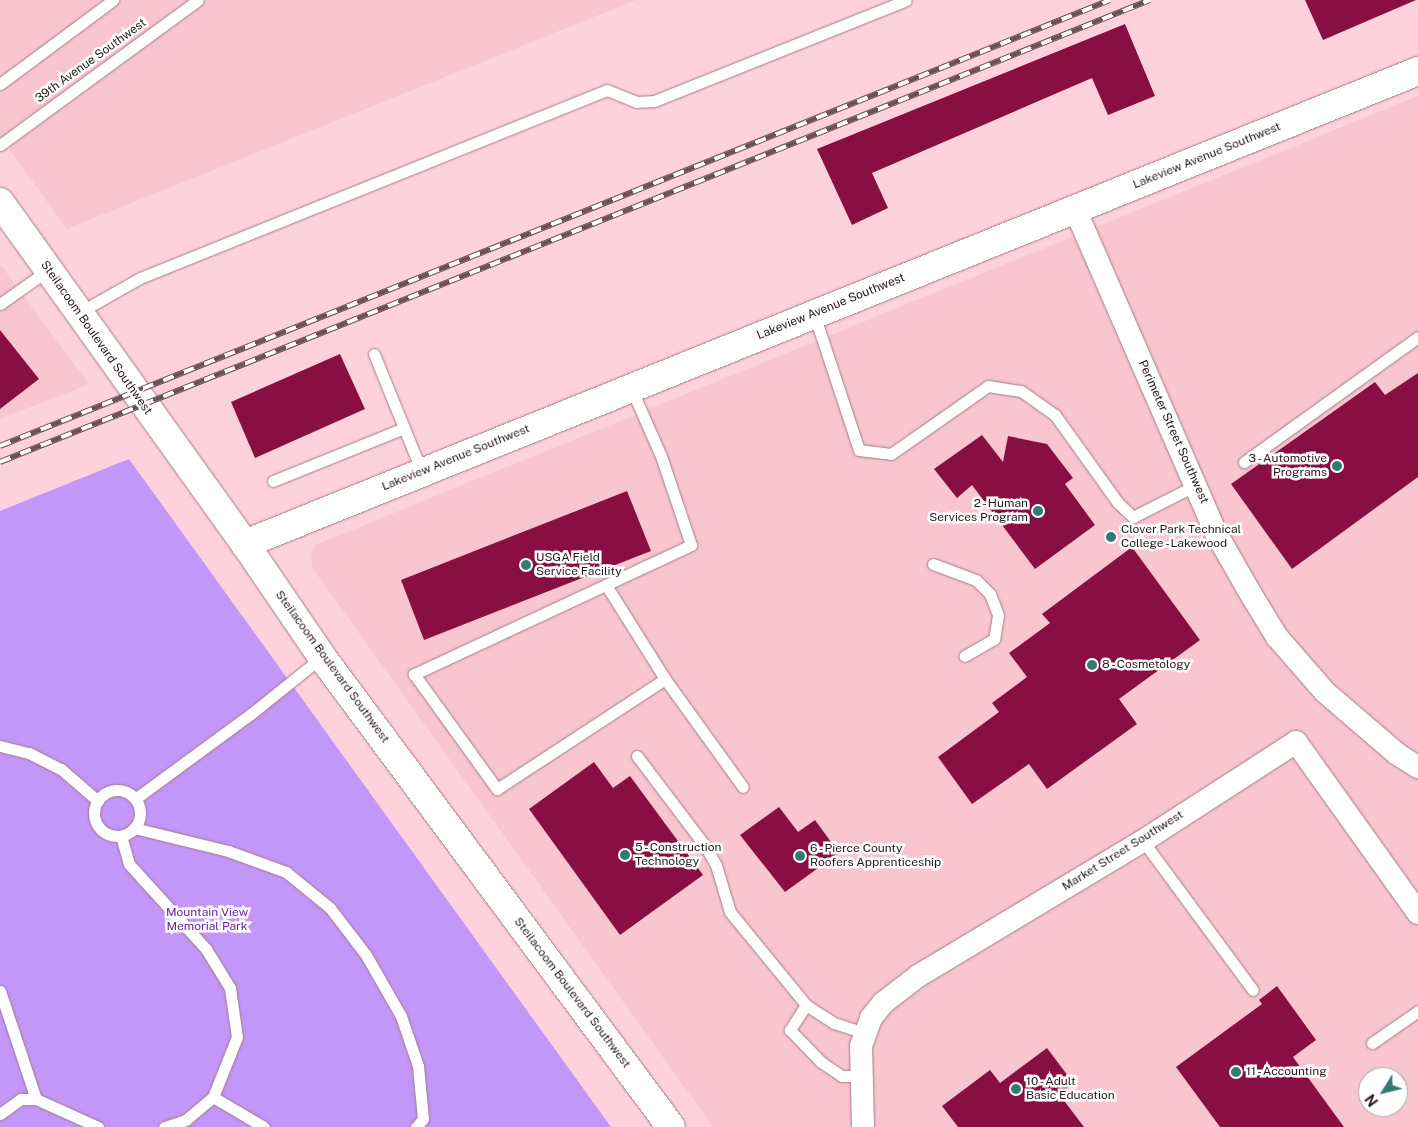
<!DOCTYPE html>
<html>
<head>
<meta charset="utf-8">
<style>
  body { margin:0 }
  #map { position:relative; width:1418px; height:1127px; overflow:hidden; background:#fed2dc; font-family:"Public Sans",sans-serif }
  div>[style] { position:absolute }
  .built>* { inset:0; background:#f9c5d1 }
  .green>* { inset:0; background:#c396f9 }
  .building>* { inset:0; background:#890e41 }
  .roads { filter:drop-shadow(0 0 1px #a47d86) drop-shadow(0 0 1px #a47d86) }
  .service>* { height:11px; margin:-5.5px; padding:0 5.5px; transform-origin:5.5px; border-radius:5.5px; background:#fff }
  .service>.ring { margin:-5.5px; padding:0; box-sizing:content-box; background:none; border:11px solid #fff; border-radius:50% }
  .minor>* { height:22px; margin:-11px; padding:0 11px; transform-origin:11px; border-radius:11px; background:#fff }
  .tertiary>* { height:28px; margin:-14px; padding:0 14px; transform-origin:14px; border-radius:14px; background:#fff }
  .secondary>* { height:28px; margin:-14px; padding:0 14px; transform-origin:14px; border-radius:14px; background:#fff }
  .rail>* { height:5.5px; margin-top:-2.75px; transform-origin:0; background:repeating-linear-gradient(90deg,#fff 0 11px,#695156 0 22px); box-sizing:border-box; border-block:1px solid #695156 }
  .dots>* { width:14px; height:14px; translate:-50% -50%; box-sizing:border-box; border:2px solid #fff; border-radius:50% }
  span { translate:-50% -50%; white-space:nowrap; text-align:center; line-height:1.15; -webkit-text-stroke:5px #fff; paint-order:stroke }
  .street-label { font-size:12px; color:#26171a }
  .poi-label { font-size:12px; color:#26171a }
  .right { translate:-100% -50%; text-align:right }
  .left { translate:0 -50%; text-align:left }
  .park-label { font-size:12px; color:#66229e }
  .north { position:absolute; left:1358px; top:1067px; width:50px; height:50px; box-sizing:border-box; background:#fff; border:1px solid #a8a2a3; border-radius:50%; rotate:234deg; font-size:14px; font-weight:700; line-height:20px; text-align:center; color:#26171a }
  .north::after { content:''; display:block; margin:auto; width:18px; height:22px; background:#337a71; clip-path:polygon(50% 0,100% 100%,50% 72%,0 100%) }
</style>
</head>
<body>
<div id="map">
  <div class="built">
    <i style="clip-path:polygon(0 0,636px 0,67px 229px,0 137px)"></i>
    <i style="clip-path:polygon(evenodd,1418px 96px,1418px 1127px,713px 1127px,313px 569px,311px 556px,315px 545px,1418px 96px,1368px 1077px,1398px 1077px,1398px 1107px,1368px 1107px,1368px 1077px)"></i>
    <i style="clip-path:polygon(0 264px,89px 384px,0 419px)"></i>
  </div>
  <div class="green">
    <i style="clip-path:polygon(129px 459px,611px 1127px,0 1127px,0 511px)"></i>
  </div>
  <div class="building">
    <i style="clip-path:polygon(1305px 0,1416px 0,1323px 40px)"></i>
    <i style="clip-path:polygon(1125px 24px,1155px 96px,1108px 115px,1092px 78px,872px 173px,888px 208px,852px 225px,817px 149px)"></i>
    <i style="clip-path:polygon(0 330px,39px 379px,0 409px)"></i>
    <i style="clip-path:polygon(340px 354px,365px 409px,255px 458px,231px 402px)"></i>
    <i style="clip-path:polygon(1418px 373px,1418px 477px,1292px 569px,1231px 484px,1375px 382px,1385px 395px)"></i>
    <i style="clip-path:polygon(982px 435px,1003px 462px,1008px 436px,1047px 444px,1073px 478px,1065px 484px,1095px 525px,1035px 569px,972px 485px,957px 498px,934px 469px)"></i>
    <i style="clip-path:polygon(627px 491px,651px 551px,424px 640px,401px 580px)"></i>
    <i style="clip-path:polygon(1132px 547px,1200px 640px,1119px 699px,1137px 724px,1047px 789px,1029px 764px,972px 804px,938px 757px,999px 712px,992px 703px,1027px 677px,1009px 653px,1050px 623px,1042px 614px)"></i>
    <i style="clip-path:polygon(594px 762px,613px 788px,630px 776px,703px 875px,620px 935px,529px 809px)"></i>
    <i style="clip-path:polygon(779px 807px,798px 832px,815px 820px,839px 853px,785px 892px,740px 835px)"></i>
    <i style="clip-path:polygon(1277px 986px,1316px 1040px,1293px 1057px,1344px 1127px,1220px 1127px,1176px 1067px,1262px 1004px,1259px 1000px)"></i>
    <i style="clip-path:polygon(1047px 1048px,1074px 1084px,1059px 1094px,1084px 1127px,958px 1127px,942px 1106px,990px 1070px,1000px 1083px)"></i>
  </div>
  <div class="roads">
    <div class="service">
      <i style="left:0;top:84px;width:141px;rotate:-36.6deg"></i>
      <i style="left:0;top:145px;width:245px;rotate:-36.2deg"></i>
      <i style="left:0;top:304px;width:59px;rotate:-35.3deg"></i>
      <i style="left:80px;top:312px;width:69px;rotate:-29.5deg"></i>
      <i style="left:140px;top:278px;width:503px;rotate:-21.93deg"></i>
      <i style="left:607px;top:90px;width:31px;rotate:22deg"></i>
      <i style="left:636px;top:102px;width:18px;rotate:-3deg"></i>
      <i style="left:654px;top:101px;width:271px;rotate:-21.8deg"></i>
      <i style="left:814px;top:314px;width:143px;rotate:71.7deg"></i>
      <i style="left:859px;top:450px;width:32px;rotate:7deg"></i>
      <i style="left:891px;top:454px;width:118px;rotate:-35deg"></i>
      <i style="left:988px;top:386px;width:33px;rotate:9deg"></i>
      <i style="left:1021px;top:391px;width:42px;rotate:35.2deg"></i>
      <i style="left:1055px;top:415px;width:108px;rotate:54.4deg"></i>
      <i style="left:1118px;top:503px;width:21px;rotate:43deg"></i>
      <i style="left:1133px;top:517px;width:71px;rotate:-26.9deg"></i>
      <i style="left:374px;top:354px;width:127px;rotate:67.9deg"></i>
      <i style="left:631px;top:388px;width:74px;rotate:66.2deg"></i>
      <i style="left:661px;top:456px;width:94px;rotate:71.4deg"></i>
      <i style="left:691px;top:545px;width:306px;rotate:155deg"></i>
      <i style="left:414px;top:674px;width:142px;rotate:54.2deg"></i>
      <i style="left:497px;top:789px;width:201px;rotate:-33.2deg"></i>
      <i style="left:665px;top:679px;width:133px;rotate:54.2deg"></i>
      <i style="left:1244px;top:462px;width:214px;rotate:-35.7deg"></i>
      <i style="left:273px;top:481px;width:141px;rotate:-22deg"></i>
      <i style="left:933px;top:564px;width:46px;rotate:20.4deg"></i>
      <i style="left:976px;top:580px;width:20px;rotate:45deg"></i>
      <i style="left:990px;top:594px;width:22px;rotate:69deg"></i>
      <i style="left:998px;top:615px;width:24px;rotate:99deg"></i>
      <i style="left:994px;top:639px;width:34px;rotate:150deg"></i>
      <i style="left:606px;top:585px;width:111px;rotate:57.9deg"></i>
      <i style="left:0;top:746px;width:30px;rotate:14deg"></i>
      <i style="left:29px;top:753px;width:36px;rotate:27deg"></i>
      <i style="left:61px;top:769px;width:49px;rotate:40.9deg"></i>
      <i style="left:637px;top:756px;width:113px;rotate:52.9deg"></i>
      <i style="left:705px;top:846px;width:22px;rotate:60deg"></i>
      <i style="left:716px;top:865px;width:49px;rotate:73.4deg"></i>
      <i style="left:730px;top:912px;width:120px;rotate:50.7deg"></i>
      <i style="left:806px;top:1005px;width:33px;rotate:33deg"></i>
      <i style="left:834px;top:1023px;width:32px;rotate:18deg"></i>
      <i class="ring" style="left:94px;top:790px;width:35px;height:35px"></i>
      <i style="left:135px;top:799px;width:145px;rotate:-36.3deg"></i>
      <i style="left:252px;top:713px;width:90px;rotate:-38.7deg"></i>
      <i style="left:134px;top:828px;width:97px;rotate:13.7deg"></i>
      <i style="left:228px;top:851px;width:62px;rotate:19.9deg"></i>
      <i style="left:286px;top:872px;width:57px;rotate:39.3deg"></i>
      <i style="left:330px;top:908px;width:59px;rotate:52.5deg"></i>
      <i style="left:366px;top:955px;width:70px;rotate:60.2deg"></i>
      <i style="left:401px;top:1016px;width:53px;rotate:71.2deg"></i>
      <i style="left:418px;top:1066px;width:53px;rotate:84.6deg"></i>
      <i style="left:423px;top:1119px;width:11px;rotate:131deg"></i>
      <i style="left:121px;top:836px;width:29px;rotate:74deg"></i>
      <i style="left:129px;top:864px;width:115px;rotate:47.8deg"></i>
      <i style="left:206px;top:949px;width:46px;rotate:58.4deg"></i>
      <i style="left:230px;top:988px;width:49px;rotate:81.9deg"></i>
      <i style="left:237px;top:1037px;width:65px;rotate:111.8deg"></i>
      <i style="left:213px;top:1097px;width:35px;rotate:140deg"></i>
      <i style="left:186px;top:1120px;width:23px;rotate:162deg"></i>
      <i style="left:1143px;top:841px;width:185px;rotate:53.6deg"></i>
      <i style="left:0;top:991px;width:114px;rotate:71.6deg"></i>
      <i style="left:806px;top:1005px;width:30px;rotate:123deg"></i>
      <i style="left:790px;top:1030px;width:45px;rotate:45.9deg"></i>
      <i style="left:821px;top:1062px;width:25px;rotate:34deg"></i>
      <i style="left:842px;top:1076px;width:18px"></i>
      <i style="left:1372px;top:1043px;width:56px;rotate:-34.8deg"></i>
      <i style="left:213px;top:1097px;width:59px;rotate:30.5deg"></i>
      <i style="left:0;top:1114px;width:26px;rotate:-36deg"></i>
      <i style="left:21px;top:1099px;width:15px"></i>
      <i style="left:36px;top:1099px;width:68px;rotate:24.3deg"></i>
    </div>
    <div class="minor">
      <i style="left:1075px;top:209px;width:356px;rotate:66.5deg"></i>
      <i style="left:1217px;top:535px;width:70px;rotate:60.2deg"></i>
      <i style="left:1252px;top:596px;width:48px;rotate:58.6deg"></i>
      <i style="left:1277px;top:637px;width:73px;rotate:48.9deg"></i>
      <i style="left:1325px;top:692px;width:95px;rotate:40.7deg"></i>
      <i style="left:1397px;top:754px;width:25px;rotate:32deg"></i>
      <i style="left:863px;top:1127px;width:81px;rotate:-91.4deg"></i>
      <i style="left:861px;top:1046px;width:30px;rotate:-70deg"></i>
      <i style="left:871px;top:1018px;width:19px;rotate:-51deg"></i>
      <i style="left:883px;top:1003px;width:44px;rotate:-37.6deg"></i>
      <i style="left:918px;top:976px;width:262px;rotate:-31deg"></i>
      <i style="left:1143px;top:841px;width:182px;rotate:-32.9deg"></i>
      <i style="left:1296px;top:742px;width:210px;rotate:54.5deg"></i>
    </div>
    <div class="tertiary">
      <i style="left:245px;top:544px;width:1265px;rotate:-21.96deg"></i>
    </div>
    <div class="secondary">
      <i style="left:0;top:202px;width:421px;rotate:54.4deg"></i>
      <i style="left:245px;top:544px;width:137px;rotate:55.7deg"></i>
      <i style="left:322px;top:657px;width:585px;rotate:53.4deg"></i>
    </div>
  </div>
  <div class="rail">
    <i style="left:0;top:446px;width:1196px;rotate:-21.89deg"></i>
    <i style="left:0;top:462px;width:1239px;rotate:-21.89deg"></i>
  </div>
  <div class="dots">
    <i style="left:1337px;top:466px;background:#337a71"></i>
    <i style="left:1038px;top:511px;background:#337a71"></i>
    <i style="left:1111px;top:537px;background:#337a71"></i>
    <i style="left:526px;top:565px;background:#337a71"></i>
    <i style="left:1092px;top:665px;background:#337a71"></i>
    <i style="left:625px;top:855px;background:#337a71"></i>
    <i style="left:800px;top:856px;background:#337a71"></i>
    <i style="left:1236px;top:1072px;background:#337a71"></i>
    <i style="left:1016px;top:1089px;background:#337a71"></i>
  </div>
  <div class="street-label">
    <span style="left:91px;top:61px;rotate:-36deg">39th Avenue Southwest</span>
    <span style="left:1207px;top:156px;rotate:-22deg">Lakeview Avenue Southwest</span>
    <span style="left:831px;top:307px;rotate:-22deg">Lakeview Avenue Southwest</span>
    <span style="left:96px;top:338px;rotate:55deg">Steilacoom Boulevard Southwest</span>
    <span style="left:1173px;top:432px;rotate:66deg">Perimeter Street Southwest</span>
    <span style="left:456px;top:458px;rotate:-22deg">Lakeview Avenue Southwest</span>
    <span style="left:332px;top:667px;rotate:54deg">Steilacoom Boulevard Southwest</span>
    <span style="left:1123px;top:851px;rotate:-32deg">Market Street Southwest</span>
    <span style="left:572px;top:993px;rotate:53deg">Steilacoom Boulevard Southwest</span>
  </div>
  <div class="poi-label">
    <span class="right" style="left:1327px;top:466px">3 - Automotive<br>Programs</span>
    <span class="right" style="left:1028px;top:511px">2 - Human<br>Services Program</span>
    <span class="left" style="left:1121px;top:537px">Clover Park Technical<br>College - Lakewood</span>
    <span class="left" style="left:536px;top:565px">USGA Field<br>Service Facility</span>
    <span class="left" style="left:1102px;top:665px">8 - Cosmetology</span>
    <span class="left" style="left:635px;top:855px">5 - Construction<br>Technology</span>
    <span class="left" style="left:810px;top:856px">6 - Pierce County<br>Roofers Apprenticeship</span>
    <span class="left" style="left:1246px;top:1072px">11 - Accounting</span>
    <span class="left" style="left:1026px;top:1089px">10 - Adult<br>Basic Education</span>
  </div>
  <div class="park-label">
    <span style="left:207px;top:920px">Mountain View<br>Memorial Park</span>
  </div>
  <div class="north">N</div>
</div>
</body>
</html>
